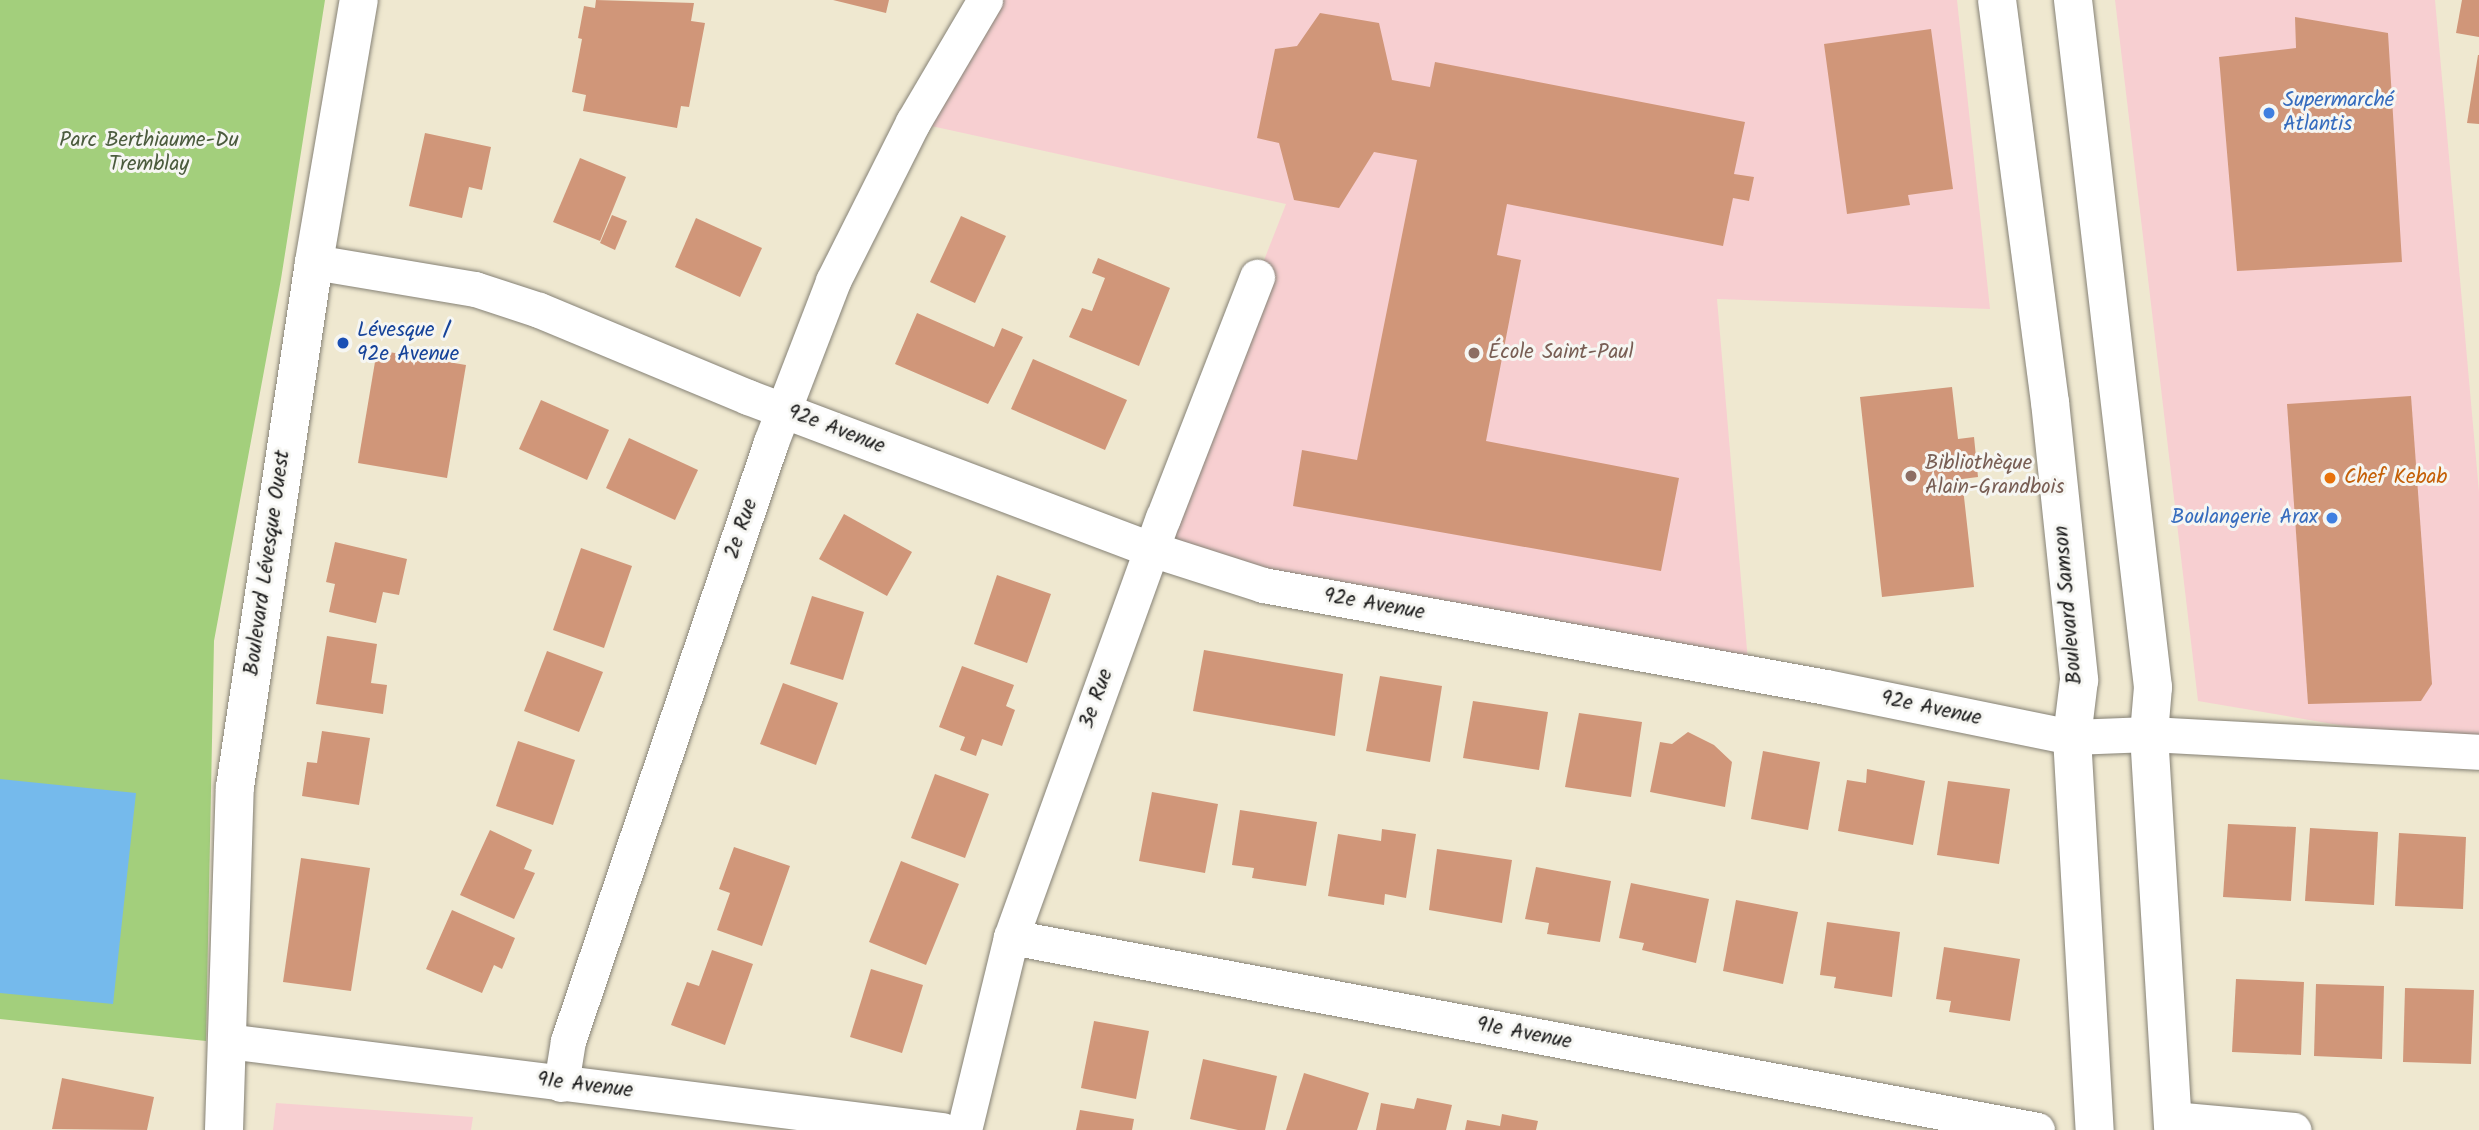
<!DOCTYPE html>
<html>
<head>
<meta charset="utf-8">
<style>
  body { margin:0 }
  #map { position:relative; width:2479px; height:1130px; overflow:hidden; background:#efe8d0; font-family:Kalam,sans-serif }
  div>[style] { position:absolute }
  .built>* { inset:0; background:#f7cfd1 }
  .green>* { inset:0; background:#a3cf7c }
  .water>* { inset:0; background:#75baec }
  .building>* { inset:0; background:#d09679 }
  .roads { filter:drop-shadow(0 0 2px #868276) drop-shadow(0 0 2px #868276) }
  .minor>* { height:35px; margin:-17.5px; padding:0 17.5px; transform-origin:17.5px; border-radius:17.5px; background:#fff }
  .tertiary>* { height:38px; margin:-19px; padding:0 19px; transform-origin:19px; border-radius:19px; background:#fff }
  .dots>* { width:19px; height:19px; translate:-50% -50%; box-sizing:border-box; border:4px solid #f6f6f2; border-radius:50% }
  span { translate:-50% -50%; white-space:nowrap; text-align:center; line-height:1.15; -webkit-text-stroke:6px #f6f6f2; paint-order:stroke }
  .shop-label { font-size:21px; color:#366cbe }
  .left { translate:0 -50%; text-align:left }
  .right { translate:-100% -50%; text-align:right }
  .park-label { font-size:21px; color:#4b5b3e }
  .transit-label { font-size:21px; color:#164399 }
  .education-label { font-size:21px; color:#785e54 }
  .street-label { font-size:21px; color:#1c1c1c }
  .food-label { font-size:21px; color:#c56008 }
</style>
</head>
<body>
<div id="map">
  <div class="built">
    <i style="clip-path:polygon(985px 0,1957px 0,1990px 309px,1717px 299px,1749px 673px,1151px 549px,1286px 204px,913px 122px)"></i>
    <i style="clip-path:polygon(2115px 0,2435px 0,2479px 492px,2479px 749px,2198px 701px)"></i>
    <i style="clip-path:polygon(276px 1103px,473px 1117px,471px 1130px,273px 1130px)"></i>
  </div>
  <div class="green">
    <i style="clip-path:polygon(0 0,325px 0,281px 279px,214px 641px,206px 1041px,0 1019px)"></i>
  </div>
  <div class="water">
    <i style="clip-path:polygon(0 779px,136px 793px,113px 1004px,0 993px)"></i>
  </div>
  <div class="building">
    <i style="clip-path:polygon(596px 0,694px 3px,691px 21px,705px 23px,689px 107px,681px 106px,677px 128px,583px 111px,586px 95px,572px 92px,582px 39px,578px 38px,584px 6px,595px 8px)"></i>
    <i style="clip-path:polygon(833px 0,889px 0,886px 13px)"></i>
    <i style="clip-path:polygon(2462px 0,2479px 0,2479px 37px,2456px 33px)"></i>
    <i style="clip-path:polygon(1320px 13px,1379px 23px,1392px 80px,1430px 87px,1435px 62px,1745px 122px,1734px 174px,1754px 177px,1749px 201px,1733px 198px,1723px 246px,1507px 204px,1497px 255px,1521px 260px,1486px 441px,1679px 478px,1661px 571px,1293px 506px,1302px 450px,1357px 460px,1417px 160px,1374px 152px,1339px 208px,1294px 200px,1279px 143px,1257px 138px,1275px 49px,1297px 46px)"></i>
    <i style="clip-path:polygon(2295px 17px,2388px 33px,2402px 262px,2237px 271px,2219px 57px,2296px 48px)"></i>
    <i style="clip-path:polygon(1931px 29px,1953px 189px,1908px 195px,1910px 205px,1847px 214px,1824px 44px)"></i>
    <i style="clip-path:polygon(2478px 55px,2479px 55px,2479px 124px,2467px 123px)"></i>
    <i style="clip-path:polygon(425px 133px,491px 147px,482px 190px,469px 187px,462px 218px,409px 206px)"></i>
    <i style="clip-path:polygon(580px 158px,626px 177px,600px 241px,553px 222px)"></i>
    <i style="clip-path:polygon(612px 215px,627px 221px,615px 250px,600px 243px)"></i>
    <i style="clip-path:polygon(961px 216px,1006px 236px,975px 303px,930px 282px)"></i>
    <i style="clip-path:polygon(696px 218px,762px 248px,740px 297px,675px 267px)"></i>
    <i style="clip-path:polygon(1098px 258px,1170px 288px,1139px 366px,1069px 337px,1082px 308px,1092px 311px,1105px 278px,1092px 273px)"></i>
    <i style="clip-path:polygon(917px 313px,994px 347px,1002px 328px,1023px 337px,988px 404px,895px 364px)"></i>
    <i style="clip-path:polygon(377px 350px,466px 365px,447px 478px,358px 463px)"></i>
    <i style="clip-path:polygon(1033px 359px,1127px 400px,1105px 450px,1011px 409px)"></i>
    <i style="clip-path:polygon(1952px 387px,1958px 439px,1974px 437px,1978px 477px,1962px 479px,1974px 587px,1882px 597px,1860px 397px)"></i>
    <i style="clip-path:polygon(2411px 396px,2432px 684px,2421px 701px,2308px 704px,2287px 404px)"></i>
    <i style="clip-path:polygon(541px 400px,609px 430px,587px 480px,519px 449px)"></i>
    <i style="clip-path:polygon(629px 438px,698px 470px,675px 520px,606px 488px)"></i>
    <i style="clip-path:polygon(844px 514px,912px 552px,887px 596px,819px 559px)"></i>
    <i style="clip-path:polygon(335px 542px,407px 559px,399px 595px,383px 592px,376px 623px,329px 612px,335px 584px,326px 582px)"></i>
    <i style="clip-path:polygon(581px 548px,632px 566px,604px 648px,553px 630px)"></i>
    <i style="clip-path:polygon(997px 575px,1051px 594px,1027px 663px,974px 644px)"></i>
    <i style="clip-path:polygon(812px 596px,864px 612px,843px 680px,790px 664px)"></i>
    <i style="clip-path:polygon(327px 636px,377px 644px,371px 683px,387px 685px,383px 714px,316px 704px)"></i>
    <i style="clip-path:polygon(1204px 650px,1343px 674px,1335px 736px,1193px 711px)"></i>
    <i style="clip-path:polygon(547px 651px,603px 672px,579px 732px,524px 711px)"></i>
    <i style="clip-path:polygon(962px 666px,1014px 685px,1006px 706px,1015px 710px,1002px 746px,982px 739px,976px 756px,960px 750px,965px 737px,939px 727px)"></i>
    <i style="clip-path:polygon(1380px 676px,1442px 686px,1430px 762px,1366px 751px)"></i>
    <i style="clip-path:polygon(783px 683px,838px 703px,816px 765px,760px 744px)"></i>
    <i style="clip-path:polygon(1473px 701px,1548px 712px,1539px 770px,1463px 758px)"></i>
    <i style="clip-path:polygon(1579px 713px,1642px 722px,1631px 797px,1565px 787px)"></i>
    <i style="clip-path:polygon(322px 731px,370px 738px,359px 805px,302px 796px,307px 762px,317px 763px)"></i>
    <i style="clip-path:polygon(1688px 732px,1714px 745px,1732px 762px,1725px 807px,1650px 792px,1660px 742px,1672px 744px)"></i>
    <i style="clip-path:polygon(518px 741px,575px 760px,553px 825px,496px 806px)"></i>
    <i style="clip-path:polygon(1763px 751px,1820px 762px,1808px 830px,1751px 819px)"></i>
    <i style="clip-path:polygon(1867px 769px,1925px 781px,1913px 845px,1838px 831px,1847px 780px,1866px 783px)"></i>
    <i style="clip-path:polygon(935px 774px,989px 794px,965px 858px,911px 838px)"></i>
    <i style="clip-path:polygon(1948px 781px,2010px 789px,1999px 864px,1937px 855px)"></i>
    <i style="clip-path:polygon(1152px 792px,1218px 804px,1205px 873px,1139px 861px)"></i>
    <i style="clip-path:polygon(1240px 810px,1317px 822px,1306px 886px,1252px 878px,1254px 868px,1232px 865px)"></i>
    <i style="clip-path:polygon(2228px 824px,2296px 827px,2291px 901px,2223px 897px)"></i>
    <i style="clip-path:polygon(2310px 828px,2378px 832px,2374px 905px,2305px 901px)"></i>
    <i style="clip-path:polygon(1382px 829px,1416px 834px,1406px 898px,1385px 894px,1384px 905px,1328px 896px,1338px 834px,1381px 841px)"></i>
    <i style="clip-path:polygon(490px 830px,532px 850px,524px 869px,535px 873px,514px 919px,460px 895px)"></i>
    <i style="clip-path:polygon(2399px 833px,2466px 837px,2463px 909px,2395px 906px)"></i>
    <i style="clip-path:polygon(734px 847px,790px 866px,762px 946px,717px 930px,730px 893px,719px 889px)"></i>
    <i style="clip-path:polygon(1437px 849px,1512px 860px,1502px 923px,1429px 910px)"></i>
    <i style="clip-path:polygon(301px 858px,370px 868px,351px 991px,283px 982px)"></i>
    <i style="clip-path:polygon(901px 861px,959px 884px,926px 965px,869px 942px)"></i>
    <i style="clip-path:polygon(1536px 867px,1611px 881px,1600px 942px,1547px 934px,1549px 923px,1525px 919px)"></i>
    <i style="clip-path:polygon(1631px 883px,1709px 899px,1696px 963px,1642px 950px,1644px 943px,1619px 938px)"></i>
    <i style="clip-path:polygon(1736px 900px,1798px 912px,1783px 984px,1723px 971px)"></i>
    <i style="clip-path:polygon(452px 910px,515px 938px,502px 969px,494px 965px,482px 993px,426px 969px)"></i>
    <i style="clip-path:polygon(1827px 922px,1900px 932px,1892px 997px,1834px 988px,1836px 977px,1820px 975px)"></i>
    <i style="clip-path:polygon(1944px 947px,2020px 959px,2010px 1021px,1949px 1012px,1951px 1001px,1936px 999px)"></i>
    <i style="clip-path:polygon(712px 950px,753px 964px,725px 1045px,671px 1025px,687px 982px,699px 986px)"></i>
    <i style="clip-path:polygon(871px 969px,923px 985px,902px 1053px,850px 1037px)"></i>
    <i style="clip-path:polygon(2236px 979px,2304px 982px,2301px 1055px,2232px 1052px)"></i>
    <i style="clip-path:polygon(2316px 984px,2384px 986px,2382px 1059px,2314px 1056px)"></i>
    <i style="clip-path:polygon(2405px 988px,2474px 990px,2471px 1064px,2403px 1062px)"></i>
    <i style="clip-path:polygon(1094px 1021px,1149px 1031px,1136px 1099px,1081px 1088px)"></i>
    <i style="clip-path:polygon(1203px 1059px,1277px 1076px,1265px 1130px,1238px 1130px,1190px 1119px)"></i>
    <i style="clip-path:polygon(1304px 1073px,1369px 1093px,1357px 1130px,1286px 1130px)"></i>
    <i style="clip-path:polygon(62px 1078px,154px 1097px,147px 1130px,52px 1129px)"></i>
    <i style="clip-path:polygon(1417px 1098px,1452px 1105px,1446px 1130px,1376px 1130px,1381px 1103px,1414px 1109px)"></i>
    <i style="clip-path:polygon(1080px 1110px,1134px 1119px,1132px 1130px,1076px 1130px)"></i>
    <i style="clip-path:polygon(1502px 1114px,1538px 1121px,1536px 1130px,1465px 1130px,1467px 1120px,1500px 1126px)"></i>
  </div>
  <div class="roads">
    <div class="minor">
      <i style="left:314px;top:262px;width:163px;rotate:9.5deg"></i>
      <i style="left:475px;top:289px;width:67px;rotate:18.2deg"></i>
      <i style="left:539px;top:310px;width:226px;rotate:22.6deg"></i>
      <i style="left:748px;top:397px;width:431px;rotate:20.7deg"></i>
      <i style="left:1151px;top:549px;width:118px;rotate:17.8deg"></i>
      <i style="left:1263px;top:585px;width:572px;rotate:10.27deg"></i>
      <i style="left:1826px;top:687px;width:251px;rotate:11.5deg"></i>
      <i style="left:2072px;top:737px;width:77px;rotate:-2.2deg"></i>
      <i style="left:2149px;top:734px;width:330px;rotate:3.1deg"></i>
      <i style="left:1011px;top:937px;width:1044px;rotate:10.65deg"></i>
      <i style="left:227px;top:1041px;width:721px;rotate:7.1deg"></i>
      <i style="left:561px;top:1084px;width:44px;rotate:-80.8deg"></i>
      <i style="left:568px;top:1041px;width:632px;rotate:-71.28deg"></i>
      <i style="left:771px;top:442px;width:173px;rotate:-68.9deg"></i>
      <i style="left:833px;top:281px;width:178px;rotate:-63.3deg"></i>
      <i style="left:913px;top:122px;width:142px;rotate:-59.5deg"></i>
      <i style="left:2173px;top:1119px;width:121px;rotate:5.2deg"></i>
      <i style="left:964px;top:1130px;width:199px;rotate:-76.3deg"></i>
      <i style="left:1011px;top:937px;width:446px;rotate:-70.1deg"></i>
      <i style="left:1163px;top:518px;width:259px;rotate:-68.7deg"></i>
    </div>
    <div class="tertiary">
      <i style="left:1997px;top:0;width:405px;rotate:82.5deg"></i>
      <i style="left:2050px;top:402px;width:280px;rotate:84deg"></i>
      <i style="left:2079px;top:680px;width:57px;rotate:97deg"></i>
      <i style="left:2072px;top:737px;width:394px;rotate:86.7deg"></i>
      <i style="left:2073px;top:0;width:692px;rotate:83.36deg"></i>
      <i style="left:2153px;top:687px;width:47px;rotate:94.9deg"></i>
      <i style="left:2149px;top:734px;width:397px;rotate:86.5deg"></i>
      <i style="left:224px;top:1130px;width:343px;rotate:-88.2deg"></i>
      <i style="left:235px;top:787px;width:531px;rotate:-81.44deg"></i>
      <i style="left:314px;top:262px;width:266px;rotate:-80.3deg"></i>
    </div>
  </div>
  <div class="dots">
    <i style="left:2269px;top:113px;background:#3f7fe0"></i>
    <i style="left:343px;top:343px;background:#1a4fb4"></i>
    <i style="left:1474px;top:353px;background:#8d6e63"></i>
    <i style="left:1911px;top:476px;background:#8d6e63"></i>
    <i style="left:2330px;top:478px;background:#e8710a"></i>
    <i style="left:2332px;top:518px;background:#3f7fe0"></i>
  </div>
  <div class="shop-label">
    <span class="left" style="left:2283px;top:113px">Supermarché<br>Atlantis</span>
    <span class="right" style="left:2318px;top:518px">Boulangerie Arax</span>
  </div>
  <div class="park-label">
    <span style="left:149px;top:153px">Parc Berthiaume-Du<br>Tremblay</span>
  </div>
  <div class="transit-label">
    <span class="left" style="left:357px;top:343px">Lévesque /<br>92e Avenue</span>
  </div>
  <div class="education-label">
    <span class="left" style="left:1488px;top:353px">École Saint-Paul</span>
    <span class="left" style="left:1925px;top:476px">Bibliothèque<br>Alain-Grandbois</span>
  </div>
  <div class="street-label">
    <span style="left:836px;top:430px;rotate:21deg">92e Avenue</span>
    <span style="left:742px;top:529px;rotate:-71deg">2e Rue</span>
    <span style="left:268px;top:563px;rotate:-82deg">Boulevard Lévesque Ouest</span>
    <span style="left:1374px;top:605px;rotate:10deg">92e Avenue</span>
    <span style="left:2069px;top:605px;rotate:-95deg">Boulevard Samson</span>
    <span style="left:1097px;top:699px;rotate:-70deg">3e Rue</span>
    <span style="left:1931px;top:709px;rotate:12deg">92e Avenue</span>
    <span style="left:1524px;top:1034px;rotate:11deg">91e Avenue</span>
    <span style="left:585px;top:1086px;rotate:7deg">91e Avenue</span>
  </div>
  <div class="food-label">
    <span class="left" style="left:2344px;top:478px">Chef Kebab</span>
  </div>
</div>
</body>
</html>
